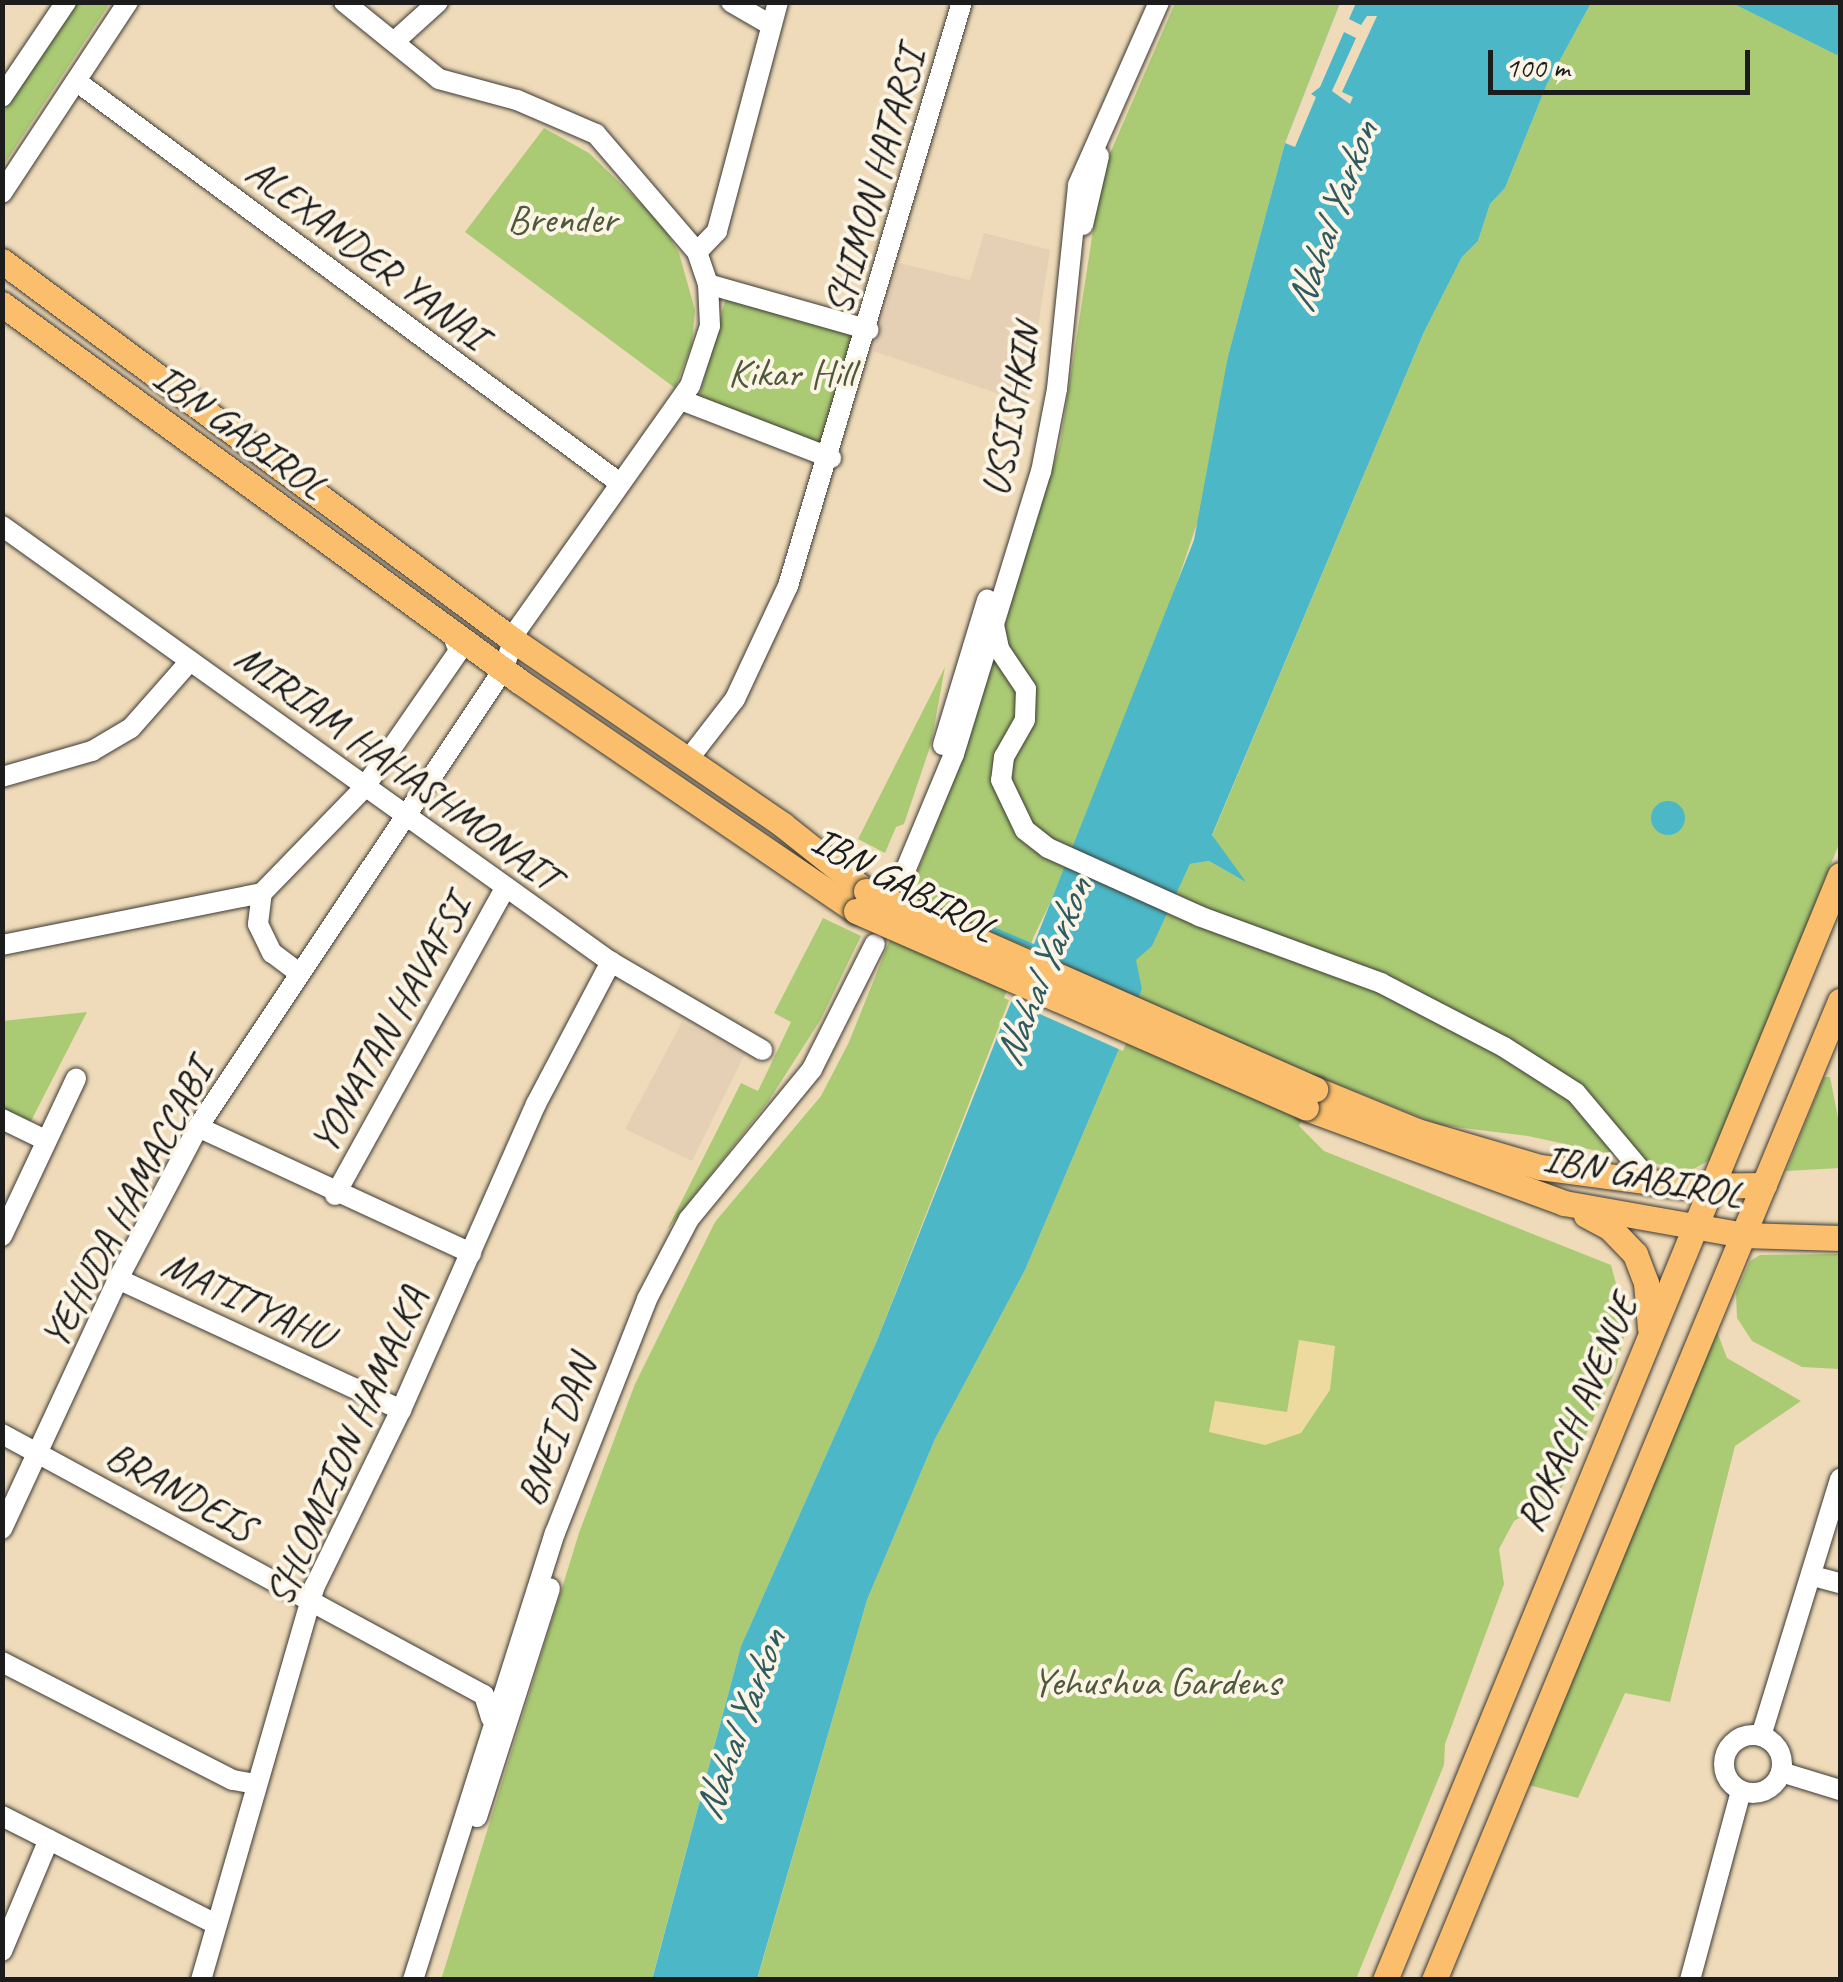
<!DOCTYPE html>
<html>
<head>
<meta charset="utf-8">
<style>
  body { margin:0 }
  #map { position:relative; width:1843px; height:1982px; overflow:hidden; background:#efdbb9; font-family:Caveat,sans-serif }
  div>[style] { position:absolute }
  .built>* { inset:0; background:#e5d0b5 }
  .green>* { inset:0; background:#aacb74 }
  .sand>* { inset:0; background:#eeda9e }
  .water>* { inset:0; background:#4cb8c7 }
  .round { border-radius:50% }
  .pier>* { inset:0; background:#efdbb9 }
  .stream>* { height:5px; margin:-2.5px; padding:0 2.5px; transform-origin:2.5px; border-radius:2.5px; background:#4cb8c7 }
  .roads { filter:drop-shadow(0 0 2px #3c3934) drop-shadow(0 0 2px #3c3934) }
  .minor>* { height:20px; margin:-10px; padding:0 10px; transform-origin:10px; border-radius:10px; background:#fff }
  .minor>.ring { margin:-10px; padding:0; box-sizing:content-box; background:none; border:20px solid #fff; border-radius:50% }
  .major>* { height:25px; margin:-12.5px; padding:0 12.5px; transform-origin:12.5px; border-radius:12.5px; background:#fabe6d }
  .bridges { filter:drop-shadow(0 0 2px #3c3934) drop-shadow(0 0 2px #3c3934) }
  .major-bridge>* { height:25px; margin:-12.5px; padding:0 12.5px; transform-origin:12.5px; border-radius:12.5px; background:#fabe6d }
  span { translate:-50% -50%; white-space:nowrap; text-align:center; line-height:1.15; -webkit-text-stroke:8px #fcf5e5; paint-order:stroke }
  .street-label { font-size:40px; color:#1c1c1c }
  .park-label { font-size:40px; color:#4e593b }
  .water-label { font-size:42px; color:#2f5a60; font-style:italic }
  .frame { position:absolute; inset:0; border:5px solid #1c1c1c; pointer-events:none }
  .scale { position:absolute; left:1488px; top:50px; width:262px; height:45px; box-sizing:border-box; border:5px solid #1c1c1c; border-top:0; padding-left:12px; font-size:30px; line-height:35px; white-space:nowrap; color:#1c1c1c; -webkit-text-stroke:8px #fcf5e5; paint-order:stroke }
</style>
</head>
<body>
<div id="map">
  <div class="built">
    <i style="clip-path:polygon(984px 233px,1050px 250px,1026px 403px,873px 351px,899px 263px,970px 280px)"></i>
    <i style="clip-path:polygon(682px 1022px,745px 1054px,692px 1161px,625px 1129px)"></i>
  </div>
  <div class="green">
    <i style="clip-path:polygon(75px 3px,110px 3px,3px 166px,3px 113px)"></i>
    <i style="clip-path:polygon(1175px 3px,1340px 3px,1285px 143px,1228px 356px,1209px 488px,1151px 660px,1075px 852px,1034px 936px,876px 1343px,741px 1646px,652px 1979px,441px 1980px,579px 1533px,635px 1384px,715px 1222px,821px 1096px,849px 1042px,954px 780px,1060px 445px,1102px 172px)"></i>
    <i style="clip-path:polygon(1591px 3px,1732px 3px,1837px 54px,1840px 48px,1840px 841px,1717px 1156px,1690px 1171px,1528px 1136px,1439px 1125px,1320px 1077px,1299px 1126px,1324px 1151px,1611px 1265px,1627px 1325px,1616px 1369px,1559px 1494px,1514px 1521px,1499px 1549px,1504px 1584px,1445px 1744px,1444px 1765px,1356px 1979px,757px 1980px,867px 1600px,935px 1439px,1025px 1270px,1119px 1049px,1142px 989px,1135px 960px,1152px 945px,1190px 864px,1209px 861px,1243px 880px,1212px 836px,1424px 332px,1462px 257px,1478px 241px,1490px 204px,1505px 188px,1547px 84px)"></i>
    <i style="clip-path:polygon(544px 128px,589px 153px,661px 223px,679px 253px,695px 310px,692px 344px,675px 388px,465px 232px)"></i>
    <i style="clip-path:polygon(726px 297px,860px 336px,828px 447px,699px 398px)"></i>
    <i style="clip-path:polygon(945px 667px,931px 744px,904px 824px,896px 827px,885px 853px,858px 839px)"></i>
    <i style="clip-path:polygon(823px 918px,861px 936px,821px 1019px,768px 1102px,667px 1230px,741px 1083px,758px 1091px,791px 1022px,774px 1013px)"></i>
    <i style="clip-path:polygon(87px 1012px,31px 1121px,3px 1109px,2px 1021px)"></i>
    <i style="clip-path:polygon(1824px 1077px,1830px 1077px,1840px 1128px,1840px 1168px,1786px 1171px)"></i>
    <i style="clip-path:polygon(1840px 1254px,1840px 1369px,1802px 1367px,1752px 1341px,1737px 1318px,1736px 1293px,1750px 1261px,1760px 1255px)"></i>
    <i style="clip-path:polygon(1713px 1321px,1727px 1358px,1801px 1401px,1735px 1446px,1670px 1702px,1625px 1693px,1578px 1798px,1525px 1784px)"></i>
  </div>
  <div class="sand">
    <i style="clip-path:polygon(1299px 1340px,1335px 1346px,1330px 1390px,1301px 1433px,1265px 1445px,1209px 1432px,1215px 1401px,1287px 1412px)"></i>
  </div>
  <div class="water">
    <i style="clip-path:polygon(1340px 3px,1591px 3px,1547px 84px,1505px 188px,1490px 204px,1478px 241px,1462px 257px,1424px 332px,1212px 835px,1246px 882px,1209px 861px,1190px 864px,1152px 946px,1136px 960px,1142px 989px,1119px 1049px,1025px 1270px,935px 1439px,867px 1600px,757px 1979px,652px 1980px,741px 1646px,876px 1343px,1194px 540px,1228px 356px,1285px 143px)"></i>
    <i style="clip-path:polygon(1732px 3px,1840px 3px,1840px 48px,1837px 55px)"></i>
    <i class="round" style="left:1651px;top:801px;width:34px;height:34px"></i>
  </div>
  <div class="pier">
    <i style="clip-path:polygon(1340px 3px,1356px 3px,1349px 19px,1361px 25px,1367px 16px,1377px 16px,1342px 92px,1353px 97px,1350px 104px,1332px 91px,1356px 38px,1344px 32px,1320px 87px,1311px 94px,1316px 97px,1295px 147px,1285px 143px)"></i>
    <i style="clip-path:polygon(1022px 952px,1142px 1003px,1123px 1051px,1004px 998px)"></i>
  </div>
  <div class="stream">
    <i style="left:983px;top:925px;width:56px;rotate:22.9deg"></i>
  </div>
  <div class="roads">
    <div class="minor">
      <i style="left:344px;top:2px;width:122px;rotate:39deg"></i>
      <i style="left:439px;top:79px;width:81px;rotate:15.1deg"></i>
      <i style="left:517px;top:100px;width:86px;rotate:23.3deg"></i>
      <i style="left:596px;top:134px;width:155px;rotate:49.4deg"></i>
      <i style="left:731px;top:2px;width:44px;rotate:30.1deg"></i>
      <i style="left:395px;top:41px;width:58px;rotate:-42.2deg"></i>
      <i style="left:76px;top:81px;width:673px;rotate:36.48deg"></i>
      <i style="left:2px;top:97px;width:115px;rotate:-56deg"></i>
      <i style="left:2px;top:193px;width:229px;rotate:-56.6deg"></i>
      <i style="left:1083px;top:225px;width:71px;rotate:-76.9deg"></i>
      <i style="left:708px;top:284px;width:167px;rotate:15.9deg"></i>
      <i style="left:681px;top:400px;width:161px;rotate:21.1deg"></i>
      <i style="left:2px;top:526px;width:749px;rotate:35.6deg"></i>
      <i style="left:611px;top:962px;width:175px;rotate:30.2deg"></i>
      <i style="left:993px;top:620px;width:30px;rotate:78deg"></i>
      <i style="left:999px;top:649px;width:48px;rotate:56deg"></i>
      <i style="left:1026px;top:689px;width:31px;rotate:92deg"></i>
      <i style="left:1025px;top:720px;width:43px;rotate:119.6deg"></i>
      <i style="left:1004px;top:757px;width:23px;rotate:97deg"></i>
      <i style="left:1001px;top:780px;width:55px;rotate:64.4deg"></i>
      <i style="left:1025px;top:830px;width:29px;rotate:38deg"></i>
      <i style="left:1048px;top:848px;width:166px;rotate:24.2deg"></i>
      <i style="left:1199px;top:916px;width:194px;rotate:20.2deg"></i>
      <i style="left:1381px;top:983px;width:139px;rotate:27.5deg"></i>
      <i style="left:1504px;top:1047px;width:85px;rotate:32.6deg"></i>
      <i style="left:1576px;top:1093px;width:114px;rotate:50deg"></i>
      <i style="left:943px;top:745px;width:152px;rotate:-73.1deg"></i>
      <i style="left:687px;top:761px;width:78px;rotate:-52.3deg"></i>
      <i style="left:735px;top:699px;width:125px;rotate:-64.9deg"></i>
      <i style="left:788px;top:586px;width:609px;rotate:-73.41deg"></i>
      <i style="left:2px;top:777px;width:94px;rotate:-16.1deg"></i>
      <i style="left:92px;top:751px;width:45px;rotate:-30.5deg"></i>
      <i style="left:131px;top:728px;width:89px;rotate:-48.6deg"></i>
      <i style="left:895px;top:895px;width:153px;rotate:-67.3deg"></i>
      <i style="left:954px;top:754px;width:295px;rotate:-72.9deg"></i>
      <i style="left:1041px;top:472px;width:85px;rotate:-79.1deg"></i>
      <i style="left:1057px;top:389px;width:205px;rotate:-84.1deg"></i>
      <i style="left:1078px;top:185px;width:200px;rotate:-66.1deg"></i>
      <i style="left:2px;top:945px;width:265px;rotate:-11.3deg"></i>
      <i style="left:299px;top:973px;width:34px;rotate:-143deg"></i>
      <i style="left:272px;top:953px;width:32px;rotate:-116deg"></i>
      <i style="left:258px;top:924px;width:31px;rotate:-83deg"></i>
      <i style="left:262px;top:893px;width:146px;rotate:-45.8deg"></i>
      <i style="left:364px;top:788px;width:167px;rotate:-55.3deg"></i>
      <i style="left:459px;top:651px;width:22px;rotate:-112deg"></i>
      <i style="left:2px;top:1119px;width:48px;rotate:26deg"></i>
      <i style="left:198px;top:1127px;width:301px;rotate:24.8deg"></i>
      <i style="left:335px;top:1195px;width:352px;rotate:-61deg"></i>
      <i style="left:2px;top:1236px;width:174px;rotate:-64.8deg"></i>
      <i style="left:118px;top:1279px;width:312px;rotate:24.8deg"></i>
      <i style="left:2px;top:1434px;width:548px;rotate:28.44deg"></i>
      <i style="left:484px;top:1695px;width:24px;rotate:73deg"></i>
      <i style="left:2px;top:1529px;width:276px;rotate:-65.1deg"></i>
      <i style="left:118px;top:1279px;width:172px;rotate:-62.2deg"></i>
      <i style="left:198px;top:1127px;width:549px;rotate:-56.28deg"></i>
      <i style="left:503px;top:670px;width:42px;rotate:-70.7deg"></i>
      <i style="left:517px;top:630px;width:299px;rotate:-54.7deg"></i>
      <i style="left:690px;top:386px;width:63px;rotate:-71.6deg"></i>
      <i style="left:710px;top:326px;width:42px;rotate:-92.7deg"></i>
      <i style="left:708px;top:284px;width:34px;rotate:-109deg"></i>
      <i style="left:697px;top:252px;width:29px;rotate:-46deg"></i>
      <i style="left:717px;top:231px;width:237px;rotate:-75.1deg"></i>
      <i style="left:1813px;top:1576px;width:28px;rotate:15deg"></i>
      <i style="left:2px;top:1662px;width:259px;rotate:27.1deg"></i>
      <i style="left:233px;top:1780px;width:23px;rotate:10deg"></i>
      <i class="ring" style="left:1724px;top:1735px;width:38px;height:38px"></i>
      <i style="left:1761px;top:1736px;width:269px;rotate:-72.9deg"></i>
      <i style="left:1781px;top:1772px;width:62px;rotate:17deg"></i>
      <i style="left:2px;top:1816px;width:240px;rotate:26.8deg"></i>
      <i style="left:477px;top:1817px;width:240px;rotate:-72.3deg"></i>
      <i style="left:2px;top:1951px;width:121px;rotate:-67.2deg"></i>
      <i style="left:201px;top:1980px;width:410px;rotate:-73.9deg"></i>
      <i style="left:315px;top:1586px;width:196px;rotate:-64deg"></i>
      <i style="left:401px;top:1410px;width:334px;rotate:-66.2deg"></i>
      <i style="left:536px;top:1104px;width:161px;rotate:-62.2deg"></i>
      <i style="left:413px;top:1980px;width:469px;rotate:-72.4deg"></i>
      <i style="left:555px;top:1533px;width:251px;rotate:-68.5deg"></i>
      <i style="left:647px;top:1299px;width:90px;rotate:-62.3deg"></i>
      <i style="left:689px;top:1219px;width:194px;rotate:-50.6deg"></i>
      <i style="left:812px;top:1069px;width:140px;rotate:-63.3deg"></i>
      <i style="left:1690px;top:1980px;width:196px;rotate:-74.9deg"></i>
    </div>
    <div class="major">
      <i style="left:2px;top:261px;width:636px;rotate:36.56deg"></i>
      <i style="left:513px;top:640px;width:327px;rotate:34.4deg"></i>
      <i style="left:783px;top:825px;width:106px;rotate:38.5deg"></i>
      <i style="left:2px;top:304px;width:640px;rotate:36.1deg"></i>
      <i style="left:519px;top:681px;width:408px;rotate:34.3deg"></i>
      <i style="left:1315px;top:1089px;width:110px;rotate:22.4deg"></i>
      <i style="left:1417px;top:1131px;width:128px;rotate:16.3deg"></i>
      <i style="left:1540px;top:1167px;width:144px;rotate:7.6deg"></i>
      <i style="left:1683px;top:1186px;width:81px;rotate:-0.7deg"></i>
      <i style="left:1306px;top:1108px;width:275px;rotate:20.2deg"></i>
      <i style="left:1564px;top:1203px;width:182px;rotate:10.1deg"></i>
      <i style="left:1743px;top:1235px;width:97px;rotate:1.8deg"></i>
      <i style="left:1586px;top:1215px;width:27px;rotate:28deg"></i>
      <i style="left:1610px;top:1228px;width:36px;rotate:46deg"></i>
      <i style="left:1635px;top:1254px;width:31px;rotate:69deg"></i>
      <i style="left:1646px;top:1283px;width:45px;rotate:84.9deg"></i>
      <i style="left:1385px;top:1980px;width:1195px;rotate:-67.62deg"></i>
      <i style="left:1434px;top:1980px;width:1060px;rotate:-67.48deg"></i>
    </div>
  </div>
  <div class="bridges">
    <div class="major-bridge">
      <i style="left:866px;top:891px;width:491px;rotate:23.8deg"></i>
      <i style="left:856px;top:911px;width:491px;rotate:23.6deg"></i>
    </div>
  </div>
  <div class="street-label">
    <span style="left:874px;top:181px;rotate:-74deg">SHIMON HATARSI</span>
    <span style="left:367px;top:253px;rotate:37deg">ALEXANDER YANAI</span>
    <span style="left:1011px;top:410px;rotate:-79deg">USSISHKIN</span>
    <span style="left:240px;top:431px;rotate:36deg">IBN GABIROL</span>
    <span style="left:398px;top:767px;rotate:36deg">MIRIAM HAHASHMONAIT</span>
    <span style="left:904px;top:884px;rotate:28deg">IBN GABIROL</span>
    <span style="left:390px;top:1024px;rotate:-61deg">YONATAN HAVAFSI</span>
    <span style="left:1643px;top:1176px;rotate:11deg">IBN GABIROL</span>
    <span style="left:126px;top:1204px;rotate:-62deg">YEHUDA HAMACCABI</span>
    <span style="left:247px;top:1300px;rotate:25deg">MATITYAHU</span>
    <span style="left:1577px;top:1413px;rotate:-67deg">ROKACH AVENUE</span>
    <span style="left:556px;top:1431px;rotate:-69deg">BNEI DAN</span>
    <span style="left:346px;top:1446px;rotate:-66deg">SHLOMZION HAMALKA</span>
    <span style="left:181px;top:1491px;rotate:29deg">BRANDEIS</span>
  </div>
  <div class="park-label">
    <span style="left:562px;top:219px">Brender</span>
    <span style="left:791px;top:373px">Kikar Hill</span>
    <span style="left:1156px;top:1682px">Yehushua Gardens</span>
  </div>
  <div class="water-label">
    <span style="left:1332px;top:217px;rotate:-70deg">Nahal Yarkon</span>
    <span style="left:1043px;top:972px;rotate:-68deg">Nahal Yarkon</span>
    <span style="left:740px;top:1725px;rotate:-70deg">Nahal Yarkon</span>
  </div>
  <div class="frame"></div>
  <div class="scale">100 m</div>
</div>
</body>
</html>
